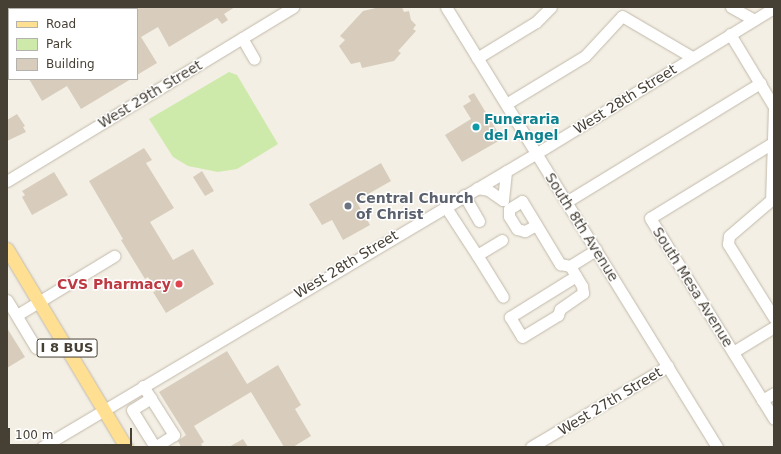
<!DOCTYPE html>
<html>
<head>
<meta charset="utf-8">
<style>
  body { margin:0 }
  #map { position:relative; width:781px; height:454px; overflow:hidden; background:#f3efe4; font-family:"DejaVu Sans",sans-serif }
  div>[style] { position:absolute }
  .green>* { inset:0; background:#cdeaab }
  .building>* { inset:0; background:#d8cdbc }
  .roads { filter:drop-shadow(0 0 1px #c2b9aa) drop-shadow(0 0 1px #c2b9aa) }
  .minor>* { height:11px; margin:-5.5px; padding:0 5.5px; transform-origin:5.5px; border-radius:5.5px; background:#fff }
  .major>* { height:13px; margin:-6.5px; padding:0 6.5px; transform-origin:6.5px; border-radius:6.5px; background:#ffe092 }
  .dots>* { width:11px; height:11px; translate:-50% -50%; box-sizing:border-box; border:2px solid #fff; border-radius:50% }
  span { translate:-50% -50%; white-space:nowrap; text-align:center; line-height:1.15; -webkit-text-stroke:3px #fff; paint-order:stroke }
  .shield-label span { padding:1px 3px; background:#fff; border:1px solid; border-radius:3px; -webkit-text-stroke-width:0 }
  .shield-label { font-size:13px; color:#463f34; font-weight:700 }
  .street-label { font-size:14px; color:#463f34 }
  .culture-label { font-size:14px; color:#0d838f; font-weight:700 }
  .left { translate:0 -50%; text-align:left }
  .worship-label { font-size:14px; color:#5b616d; font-weight:700 }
  .health-label { font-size:14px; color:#be3a42; font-weight:700 }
  .right { translate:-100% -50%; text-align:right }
  .frame { position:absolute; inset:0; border:8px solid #463f34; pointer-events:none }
  .legend { position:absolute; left:8px; top:8px; width:130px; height:72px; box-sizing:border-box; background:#fff; border:1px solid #b5b2ae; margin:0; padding:5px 7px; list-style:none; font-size:12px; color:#463f34 }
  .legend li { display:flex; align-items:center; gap:8px; height:20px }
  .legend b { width:20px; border:1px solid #b5b2ae }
  .scale { position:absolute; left:8px; top:428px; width:124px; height:18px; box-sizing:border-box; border:2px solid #463f34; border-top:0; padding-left:5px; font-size:12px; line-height:14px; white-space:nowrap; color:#463f34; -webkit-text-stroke:3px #fff; paint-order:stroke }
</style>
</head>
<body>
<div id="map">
  <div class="green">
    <i style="clip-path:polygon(229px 72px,237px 75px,278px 144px,237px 169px,218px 172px,188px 166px,173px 157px,149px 119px)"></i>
  </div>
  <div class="building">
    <i style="clip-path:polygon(141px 7px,235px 7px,224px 14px,228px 20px,222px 24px,217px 18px,169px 47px,158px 27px,141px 37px,157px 63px,137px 75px,137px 9px)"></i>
    <i style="clip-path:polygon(380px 7px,402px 7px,404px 12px,409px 11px,411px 20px,416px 25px,413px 29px,416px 31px,398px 51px,401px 53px,394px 61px,362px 68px,360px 62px,351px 64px,339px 46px,345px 40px,340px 36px,363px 11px)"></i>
    <i style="clip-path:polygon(29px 79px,131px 79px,81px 109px,67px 86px,42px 101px)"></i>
    <i style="clip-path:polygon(474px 93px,502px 139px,462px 162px,445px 135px,471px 119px,463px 106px,471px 101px,468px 96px)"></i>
    <i style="clip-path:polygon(17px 114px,25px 126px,23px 127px,26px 132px,7px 141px,7px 120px)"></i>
    <i style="clip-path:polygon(144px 148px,152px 160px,146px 163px,174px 208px,150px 222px,173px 260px,193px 249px,214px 284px,166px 313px,153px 292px,156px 291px,148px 277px,145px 279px,121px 240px,123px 239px,89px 181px)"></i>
    <i style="clip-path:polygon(381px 163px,391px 181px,356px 201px,370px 225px,343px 240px,332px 220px,322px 225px,309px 204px)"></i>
    <i style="clip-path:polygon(202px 171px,214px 191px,205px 196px,193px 177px)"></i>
    <i style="clip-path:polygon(54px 172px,68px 195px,32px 215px,22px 197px,25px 195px,22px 191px)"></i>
    <i style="clip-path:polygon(7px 328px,25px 357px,7px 368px)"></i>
    <i style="clip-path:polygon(227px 351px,247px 384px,278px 365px,301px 405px,295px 409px,311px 436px,293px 447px,284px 447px,251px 392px,194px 426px,204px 442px,201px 444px,203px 447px,181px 447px,178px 441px,186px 435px,159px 392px)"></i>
    <i style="clip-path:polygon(243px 439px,248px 447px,229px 447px)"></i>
  </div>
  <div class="roads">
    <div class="minor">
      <i style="left:446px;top:7px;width:517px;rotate:58.37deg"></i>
      <i style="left:731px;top:7px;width:26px;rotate:29deg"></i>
      <i style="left:730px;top:34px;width:85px;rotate:58.9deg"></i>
      <i style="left:774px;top:107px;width:93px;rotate:91.8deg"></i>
      <i style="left:771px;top:200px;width:55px;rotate:139.4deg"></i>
      <i style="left:729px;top:236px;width:8px;rotate:97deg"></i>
      <i style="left:728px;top:244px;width:87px;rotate:58.1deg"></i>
      <i style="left:242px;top:38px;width:24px;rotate:60deg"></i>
      <i style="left:477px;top:58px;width:69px;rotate:-31.4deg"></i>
      <i style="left:536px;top:22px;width:21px;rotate:-45deg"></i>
      <i style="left:506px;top:104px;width:92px;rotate:-31.3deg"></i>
      <i style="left:585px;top:56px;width:54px;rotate:-47.2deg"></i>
      <i style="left:622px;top:16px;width:81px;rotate:30.4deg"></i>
      <i style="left:774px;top:142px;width:145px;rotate:148.5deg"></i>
      <i style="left:650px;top:218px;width:236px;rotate:58.3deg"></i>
      <i style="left:7px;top:181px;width:335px;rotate:-31.3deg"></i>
      <i style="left:477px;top:188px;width:11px;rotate:10deg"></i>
      <i style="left:488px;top:190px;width:18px;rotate:34deg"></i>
      <i style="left:503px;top:200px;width:29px;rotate:-84deg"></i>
      <i style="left:464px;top:195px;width:30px;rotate:60deg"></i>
      <i style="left:566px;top:202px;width:228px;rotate:-31.5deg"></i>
      <i style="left:445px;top:206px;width:59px;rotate:56.9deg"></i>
      <i style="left:536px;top:225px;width:13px;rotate:151deg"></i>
      <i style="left:525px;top:231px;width:8px;rotate:-166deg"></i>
      <i style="left:517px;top:229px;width:15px;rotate:-122deg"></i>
      <i style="left:509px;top:216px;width:7px;rotate:-90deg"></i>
      <i style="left:509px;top:209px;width:15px;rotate:-32deg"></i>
      <i style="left:522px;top:201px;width:74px;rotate:58.9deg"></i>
      <i style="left:560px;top:264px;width:10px;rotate:11deg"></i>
      <i style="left:502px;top:240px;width:29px;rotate:149deg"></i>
      <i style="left:477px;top:255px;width:49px;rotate:58.2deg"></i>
      <i style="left:576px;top:276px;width:78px;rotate:148.2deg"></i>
      <i style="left:510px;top:317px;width:23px;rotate:59deg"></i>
      <i style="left:522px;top:337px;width:42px;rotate:-31.4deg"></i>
      <i style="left:558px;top:315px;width:6px;rotate:-72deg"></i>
      <i style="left:560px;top:309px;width:28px;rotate:-35deg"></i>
      <i style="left:583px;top:293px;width:7px;rotate:-98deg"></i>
      <i style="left:582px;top:286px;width:23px;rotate:-121deg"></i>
      <i style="left:570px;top:266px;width:31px;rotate:-32deg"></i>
      <i style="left:7px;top:300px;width:56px;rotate:58.9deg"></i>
      <i style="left:17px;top:315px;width:114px;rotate:-31.3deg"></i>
      <i style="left:733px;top:352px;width:48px;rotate:-31.4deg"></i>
      <i style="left:143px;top:386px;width:58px;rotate:57.7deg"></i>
      <i style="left:174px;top:435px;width:22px;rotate:148deg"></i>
      <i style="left:151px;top:398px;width:22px;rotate:148deg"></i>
      <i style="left:132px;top:410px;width:44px;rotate:58.1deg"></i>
      <i style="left:762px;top:400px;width:14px;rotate:-30deg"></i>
      <i style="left:42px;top:447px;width:576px;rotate:-30.71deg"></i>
      <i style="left:537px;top:153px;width:278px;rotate:-31.5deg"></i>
      <i style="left:531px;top:447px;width:159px;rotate:-30.6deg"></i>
    </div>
    <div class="major">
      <i style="left:7px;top:249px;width:231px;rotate:59deg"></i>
    </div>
  </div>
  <div class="dots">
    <i style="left:476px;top:127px;background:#0f9aa8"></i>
    <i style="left:348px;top:206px;background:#6b7280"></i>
    <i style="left:179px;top:284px;background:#e0444e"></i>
  </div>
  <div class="shield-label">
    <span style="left:67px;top:348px">I 8 BUS</span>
  </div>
  <div class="street-label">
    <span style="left:150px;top:94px;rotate:-31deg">West 29th Street</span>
    <span style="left:625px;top:99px;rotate:-32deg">West 28th Street</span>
    <span style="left:582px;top:227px;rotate:58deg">South 8th Avenue</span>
    <span style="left:346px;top:264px;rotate:-31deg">West 28th Street</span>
    <span style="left:693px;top:287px;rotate:58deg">South Mesa Avenue</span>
    <span style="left:610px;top:401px;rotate:-31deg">West 27th Street</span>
  </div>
  <div class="culture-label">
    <span class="left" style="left:484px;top:127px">Funeraria<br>del Angel</span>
  </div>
  <div class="worship-label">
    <span class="left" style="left:356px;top:206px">Central Church<br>of Christ</span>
  </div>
  <div class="health-label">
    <span class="right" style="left:171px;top:284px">CVS Pharmacy</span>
  </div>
  <div class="frame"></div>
  <ul class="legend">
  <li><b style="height:5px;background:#ffe092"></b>Road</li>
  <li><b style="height:11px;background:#cdeaab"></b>Park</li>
  <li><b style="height:11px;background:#d8cdbc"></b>Building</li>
  </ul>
  <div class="scale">100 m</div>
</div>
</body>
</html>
